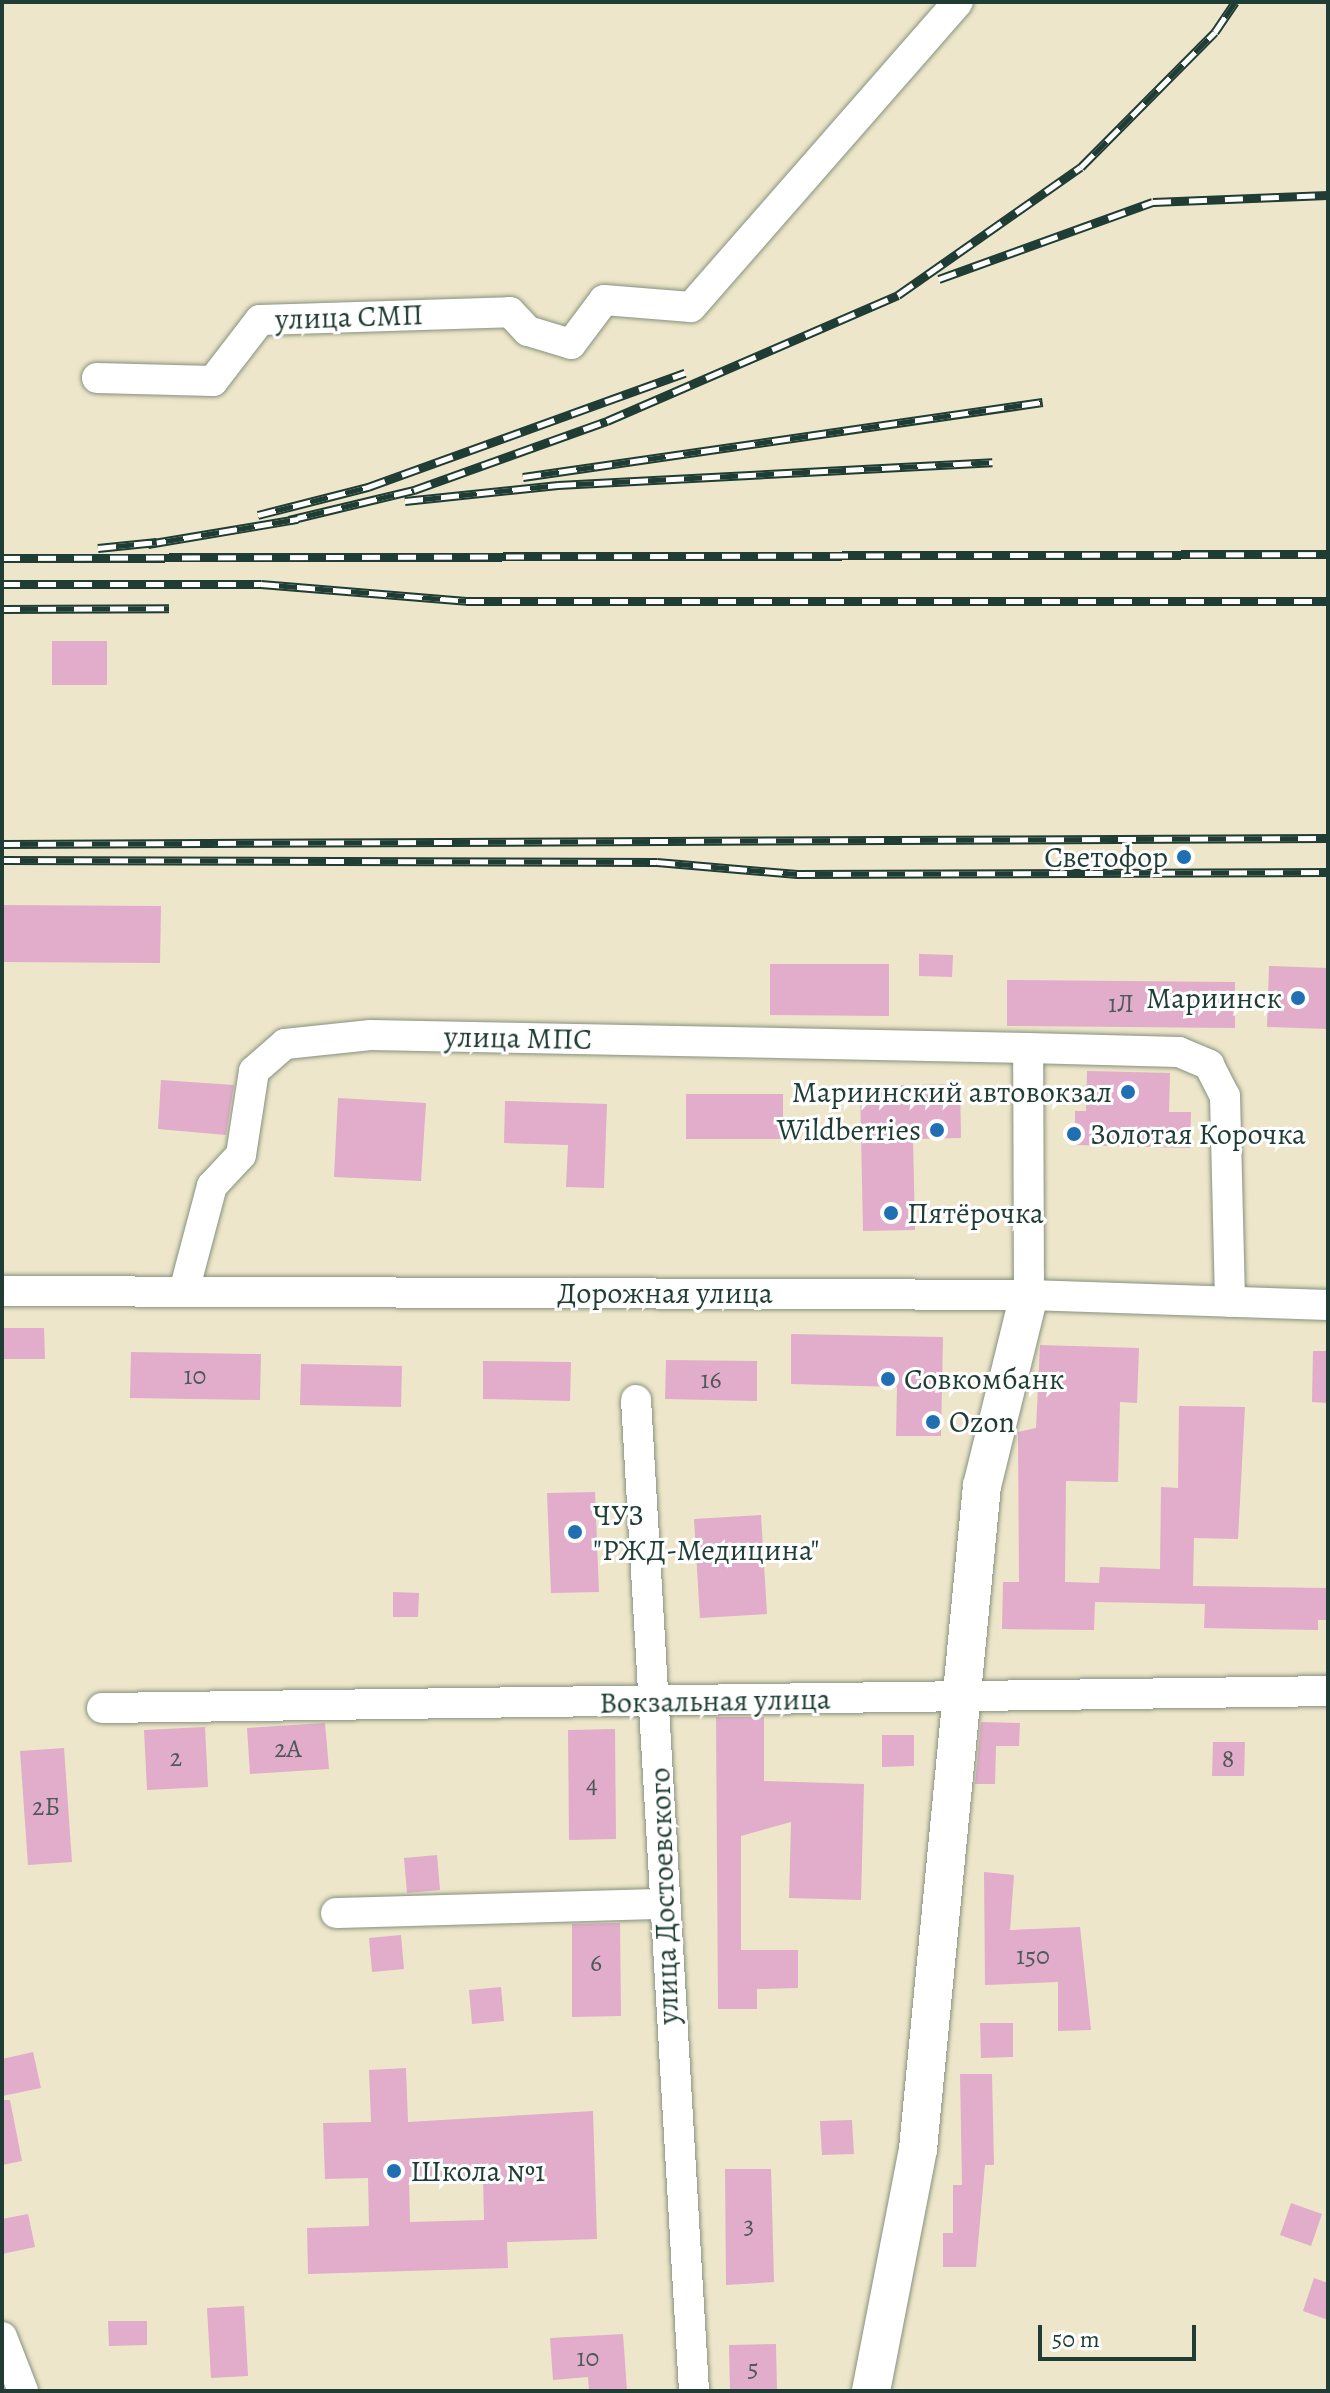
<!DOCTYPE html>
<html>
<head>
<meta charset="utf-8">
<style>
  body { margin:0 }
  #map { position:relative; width:1330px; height:2393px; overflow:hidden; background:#ede6ca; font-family:Alegreya,serif }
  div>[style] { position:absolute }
  .building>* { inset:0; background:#e1adca }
  .roads { filter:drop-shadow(0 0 2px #86927f) drop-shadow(0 0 2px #86927f) }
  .minor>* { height:30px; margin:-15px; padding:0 15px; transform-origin:15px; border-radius:15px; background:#fff }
  .major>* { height:38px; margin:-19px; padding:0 19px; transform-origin:19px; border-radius:19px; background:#fff }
  .rail>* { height:9px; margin-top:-4.5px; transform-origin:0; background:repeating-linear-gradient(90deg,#fff 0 18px,#1f3d34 0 36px); box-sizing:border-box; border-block:2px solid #1f3d34 }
  .dots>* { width:22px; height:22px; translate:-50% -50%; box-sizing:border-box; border:4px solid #fff; border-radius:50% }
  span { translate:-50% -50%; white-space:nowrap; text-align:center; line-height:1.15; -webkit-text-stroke:6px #fff; paint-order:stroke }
  .number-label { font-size:26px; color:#50595a }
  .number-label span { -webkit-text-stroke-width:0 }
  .street-label { font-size:30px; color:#1f3d34 }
  .poi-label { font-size:30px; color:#1f3d34 }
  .right { translate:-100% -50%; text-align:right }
  .left { translate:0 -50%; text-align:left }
  .frame { position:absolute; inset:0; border:4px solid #1f3d34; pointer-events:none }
  .scale { position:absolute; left:1038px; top:2325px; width:158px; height:36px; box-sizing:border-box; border:4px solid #1f3d34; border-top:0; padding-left:10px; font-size:24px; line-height:28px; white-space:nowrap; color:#1f3d34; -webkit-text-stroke:6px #fff; paint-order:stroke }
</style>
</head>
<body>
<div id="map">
  <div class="building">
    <i style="clip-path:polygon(52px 641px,107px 641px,107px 685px,52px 685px)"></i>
    <i style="clip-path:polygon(2px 905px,161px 906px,160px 963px,2px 962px)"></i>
    <i style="clip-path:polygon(919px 954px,953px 955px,952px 977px,919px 976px)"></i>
    <i style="clip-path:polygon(770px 964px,889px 964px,889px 1016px,770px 1015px)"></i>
    <i style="clip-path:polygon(1269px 966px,1328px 968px,1328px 1029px,1267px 1027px)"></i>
    <i style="clip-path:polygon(1007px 980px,1235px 982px,1235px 1028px,1007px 1026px)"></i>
    <i style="clip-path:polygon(1087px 1071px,1170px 1073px,1169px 1112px,1191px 1112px,1190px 1148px,1075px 1145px,1075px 1111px,1086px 1111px)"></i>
    <i style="clip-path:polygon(161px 1080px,234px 1085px,226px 1135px,158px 1129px)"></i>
    <i style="clip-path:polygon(960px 1084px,961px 1138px,913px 1139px,915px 1230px,863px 1231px,860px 1086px)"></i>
    <i style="clip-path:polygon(686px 1094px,783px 1094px,783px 1139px,686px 1139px)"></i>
    <i style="clip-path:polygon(338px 1098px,426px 1103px,421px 1181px,334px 1177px)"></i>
    <i style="clip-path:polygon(505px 1101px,607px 1104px,604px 1188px,566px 1187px,568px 1145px,504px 1143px)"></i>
    <i style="clip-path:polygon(2px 1328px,44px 1328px,45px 1359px,2px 1359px)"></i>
    <i style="clip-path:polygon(791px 1334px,943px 1337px,941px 1436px,896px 1436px,897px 1387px,791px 1384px)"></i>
    <i style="clip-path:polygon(1040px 1345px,1139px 1348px,1137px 1403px,1120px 1402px,1118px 1482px,1066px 1481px,1065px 1582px,1099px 1583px,1100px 1567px,1160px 1569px,1161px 1487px,1178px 1488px,1179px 1406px,1245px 1407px,1238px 1539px,1194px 1538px,1193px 1586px,1328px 1588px,1328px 1620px,1318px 1620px,1318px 1630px,1204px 1628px,1205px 1604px,1095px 1602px,1094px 1630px,1002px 1629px,1003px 1582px,1019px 1582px,1018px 1432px,1036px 1428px)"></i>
    <i style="clip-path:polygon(1313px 1351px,1328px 1351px,1328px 1403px,1312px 1402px)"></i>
    <i style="clip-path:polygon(131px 1352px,261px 1354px,260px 1400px,130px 1398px)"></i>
    <i style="clip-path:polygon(666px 1360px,757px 1361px,757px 1401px,665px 1399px)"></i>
    <i style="clip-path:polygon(483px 1361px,571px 1362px,570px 1401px,483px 1399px)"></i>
    <i style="clip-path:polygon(301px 1364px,402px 1366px,401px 1407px,300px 1405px)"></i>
    <i style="clip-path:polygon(595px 1492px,599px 1592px,551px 1593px,547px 1493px)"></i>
    <i style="clip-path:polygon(761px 1515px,767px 1614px,700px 1618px,694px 1519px)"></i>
    <i style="clip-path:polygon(393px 1592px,419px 1593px,418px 1617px,393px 1617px)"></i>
    <i style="clip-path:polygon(716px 1717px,764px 1717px,764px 1781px,864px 1784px,861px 1900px,789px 1898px,791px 1822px,741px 1836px,741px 1950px,798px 1950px,798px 1988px,757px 1989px,757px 2009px,718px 2009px)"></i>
    <i style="clip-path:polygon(981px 1722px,1020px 1723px,1019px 1746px,996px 1746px,995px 1784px,975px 1784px)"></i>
    <i style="clip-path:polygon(325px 1723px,329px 1769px,250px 1774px,247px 1728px)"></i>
    <i style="clip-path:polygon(205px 1727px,208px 1787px,147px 1790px,144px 1730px)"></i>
    <i style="clip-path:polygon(615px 1729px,616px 1839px,569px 1840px,568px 1730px)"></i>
    <i style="clip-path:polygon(882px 1735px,914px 1735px,914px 1766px,882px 1767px)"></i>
    <i style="clip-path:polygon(1213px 1742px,1245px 1742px,1244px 1776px,1212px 1776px)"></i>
    <i style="clip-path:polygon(64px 1748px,72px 1862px,28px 1865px,20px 1751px)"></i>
    <i style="clip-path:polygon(437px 1855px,440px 1890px,407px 1893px,404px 1858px)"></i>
    <i style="clip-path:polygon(984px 1872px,1014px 1875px,1010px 1930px,1080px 1927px,1091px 2030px,1058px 2031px,1058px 1982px,985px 1985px)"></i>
    <i style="clip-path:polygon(620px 1923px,621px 2016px,572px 2017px,572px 1924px)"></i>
    <i style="clip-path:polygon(401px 1935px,404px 1969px,372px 1972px,369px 1938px)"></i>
    <i style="clip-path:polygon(501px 1987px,504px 2021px,472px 2024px,469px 1990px)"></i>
    <i style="clip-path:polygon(980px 2023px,1013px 2023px,1013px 2057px,981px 2058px)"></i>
    <i style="clip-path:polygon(33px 2052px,41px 2088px,2px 2096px,2px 2059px)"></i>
    <i style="clip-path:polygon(evenodd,406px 2068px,408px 2122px,593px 2111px,597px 2239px,507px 2242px,508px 2268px,308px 2274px,307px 2228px,369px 2226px,368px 2178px,325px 2179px,323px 2123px,371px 2122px,369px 2070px,406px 2068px,483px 2177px,484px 2220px,410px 2222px,409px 2178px,483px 2177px)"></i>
    <i style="clip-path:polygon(960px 2074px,992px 2074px,994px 2165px,985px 2165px,976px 2267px,943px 2267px,943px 2233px,953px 2233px,953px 2185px,962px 2185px)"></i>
    <i style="clip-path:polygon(2px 2100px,10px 2100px,22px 2161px,2px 2165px)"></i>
    <i style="clip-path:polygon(852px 2120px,854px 2154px,822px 2155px,820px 2121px)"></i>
    <i style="clip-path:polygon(725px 2169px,771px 2169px,774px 2282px,726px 2285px)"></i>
    <i style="clip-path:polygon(1291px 2203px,1322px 2214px,1311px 2246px,1280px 2235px)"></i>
    <i style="clip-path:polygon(28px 2214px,35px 2247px,2px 2254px,2px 2219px)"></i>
    <i style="clip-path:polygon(1314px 2278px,1328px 2283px,1328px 2320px,1303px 2311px)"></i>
    <i style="clip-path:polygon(244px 2306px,248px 2376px,211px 2378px,207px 2308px)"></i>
    <i style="clip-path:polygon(108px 2321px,147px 2321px,147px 2345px,109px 2346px)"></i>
    <i style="clip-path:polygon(623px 2334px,627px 2391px,589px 2391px,588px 2377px,553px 2380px,550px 2338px)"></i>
    <i style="clip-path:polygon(776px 2344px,777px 2391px,730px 2391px,729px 2345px)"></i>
  </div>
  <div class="roads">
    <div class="minor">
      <i style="left:97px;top:378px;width:116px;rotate:1.5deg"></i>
      <i style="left:213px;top:381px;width:77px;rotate:-52.4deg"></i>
      <i style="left:260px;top:320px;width:250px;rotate:-1.8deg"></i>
      <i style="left:510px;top:312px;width:26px;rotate:47deg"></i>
      <i style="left:528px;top:331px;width:45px;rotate:16.8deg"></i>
      <i style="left:571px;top:344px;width:55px;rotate:-53.1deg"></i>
      <i style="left:604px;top:300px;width:87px;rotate:4.6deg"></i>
      <i style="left:691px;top:307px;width:405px;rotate:-48.8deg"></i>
      <i style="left:2px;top:1291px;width:1027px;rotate:0.22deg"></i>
      <i style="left:1029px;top:1295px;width:299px;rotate:1.9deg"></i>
      <i style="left:184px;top:1291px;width:109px;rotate:-75.1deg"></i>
      <i style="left:212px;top:1186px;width:42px;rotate:-46.9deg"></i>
      <i style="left:241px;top:1155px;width:85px;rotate:-81.2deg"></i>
      <i style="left:254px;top:1071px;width:41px;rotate:-41.1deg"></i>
      <i style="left:285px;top:1044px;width:86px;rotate:-6deg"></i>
      <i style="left:371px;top:1035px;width:657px;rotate:1.13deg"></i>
      <i style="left:1029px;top:1295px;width:247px;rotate:-90.2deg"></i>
      <i style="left:1028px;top:1048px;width:151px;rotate:1.5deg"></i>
      <i style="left:1179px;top:1052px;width:33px;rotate:23deg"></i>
      <i style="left:1209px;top:1065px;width:35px;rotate:63deg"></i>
      <i style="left:1225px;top:1096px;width:206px;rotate:88.6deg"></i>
      <i style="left:636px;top:1400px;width:993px;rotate:86.65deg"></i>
      <i style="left:102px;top:1708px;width:1226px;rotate:-0.79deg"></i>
      <i style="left:336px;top:1913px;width:324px;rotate:-1.6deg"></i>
      <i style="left:2px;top:2337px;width:58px;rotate:68.7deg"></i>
    </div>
    <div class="major">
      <i style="left:871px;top:2391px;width:247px;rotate:-79deg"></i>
      <i style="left:918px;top:2149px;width:666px;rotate:-84.49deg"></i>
      <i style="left:982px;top:1486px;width:197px;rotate:-76.2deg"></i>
    </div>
  </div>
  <div class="rail">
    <i style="left:939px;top:279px;width:227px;rotate:-19.8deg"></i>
    <i style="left:1153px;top:202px;width:175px;rotate:-2.3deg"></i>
    <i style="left:523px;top:477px;width:525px;rotate:-8.21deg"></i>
    <i style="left:405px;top:501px;width:154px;rotate:-6deg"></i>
    <i style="left:558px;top:485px;width:435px;rotate:-3deg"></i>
    <i style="left:258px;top:515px;width:114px;rotate:-14.3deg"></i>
    <i style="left:368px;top:487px;width:337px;rotate:-19.8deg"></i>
    <i style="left:289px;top:520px;width:129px;rotate:-13.5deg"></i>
    <i style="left:414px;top:490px;width:205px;rotate:-19.7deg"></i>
    <i style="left:607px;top:421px;width:317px;rotate:-23.4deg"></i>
    <i style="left:898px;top:295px;width:223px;rotate:-35deg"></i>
    <i style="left:1081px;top:167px;width:190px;rotate:-45.2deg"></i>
    <i style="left:1215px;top:32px;width:36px;rotate:-56deg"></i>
    <i style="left:148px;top:544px;width:152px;rotate:-9.5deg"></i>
    <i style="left:98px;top:548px;width:59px;rotate:-5.8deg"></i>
    <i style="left:2px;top:558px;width:1326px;rotate:-0.17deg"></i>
    <i style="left:2px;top:584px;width:259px"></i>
    <i style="left:261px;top:584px;width:206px;rotate:4.7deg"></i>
    <i style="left:466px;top:601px;width:862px"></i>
    <i style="left:2px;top:609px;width:167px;rotate:-0.3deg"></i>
    <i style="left:2px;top:844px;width:1326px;rotate:-0.26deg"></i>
    <i style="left:2px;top:860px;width:655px;rotate:0.17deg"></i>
    <i style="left:657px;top:862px;width:141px;rotate:4.9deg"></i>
    <i style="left:797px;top:874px;width:531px;rotate:-0.22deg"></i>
  </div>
  <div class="dots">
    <i style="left:1184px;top:857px;background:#1f6fb2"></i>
    <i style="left:1298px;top:998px;background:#1f6fb2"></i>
    <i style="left:1128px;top:1092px;background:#1f6fb2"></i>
    <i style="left:937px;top:1130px;background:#1f6fb2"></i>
    <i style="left:1074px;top:1134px;background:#1f6fb2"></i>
    <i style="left:891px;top:1213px;background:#1f6fb2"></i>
    <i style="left:888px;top:1379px;background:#1f6fb2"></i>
    <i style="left:933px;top:1422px;background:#1f6fb2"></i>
    <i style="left:575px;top:1532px;background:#1f6fb2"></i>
    <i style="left:394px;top:2171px;background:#1f6fb2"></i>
  </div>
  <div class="number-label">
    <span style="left:1121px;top:1004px">1Л</span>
    <span style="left:195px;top:1376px">10</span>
    <span style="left:711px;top:1380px">16</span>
    <span style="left:288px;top:1749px">2А</span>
    <span style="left:176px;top:1758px">2</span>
    <span style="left:1228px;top:1759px">8</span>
    <span style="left:592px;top:1785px">4</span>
    <span style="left:46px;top:1807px">2Б</span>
    <span style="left:1033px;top:1956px">150</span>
    <span style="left:596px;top:1963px">6</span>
    <span style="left:749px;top:2225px">3</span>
    <span style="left:588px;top:2358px">10</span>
    <span style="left:753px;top:2368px">5</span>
  </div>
  <div class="street-label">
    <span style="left:349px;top:317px;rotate:-2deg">улица СМП</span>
    <span style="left:518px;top:1038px;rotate:1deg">улица МПС</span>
    <span style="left:665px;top:1293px">Дорожная улица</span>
    <span style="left:715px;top:1701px;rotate:-1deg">Вокзальная улица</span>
    <span style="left:664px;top:1896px;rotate:-92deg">улица Достоевского</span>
  </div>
  <div class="poi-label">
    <span class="right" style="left:1168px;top:857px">Светофор</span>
    <span class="right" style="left:1282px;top:998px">Мариинск</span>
    <span class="right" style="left:1112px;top:1092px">Мариинский автовокзал</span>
    <span class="right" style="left:921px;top:1130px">Wildberries</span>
    <span class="left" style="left:1090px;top:1134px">Золотая Корочка</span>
    <span class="left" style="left:907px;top:1213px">Пятёрочка</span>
    <span class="left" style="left:904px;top:1379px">Совкомбанк</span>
    <span class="left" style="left:949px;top:1422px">Ozon</span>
    <span class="left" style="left:593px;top:1532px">ЧУЗ<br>"РЖД-Медицина"</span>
    <span class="left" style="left:410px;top:2171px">Школа №1</span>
  </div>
  <div class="frame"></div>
  <div class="scale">50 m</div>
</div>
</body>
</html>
